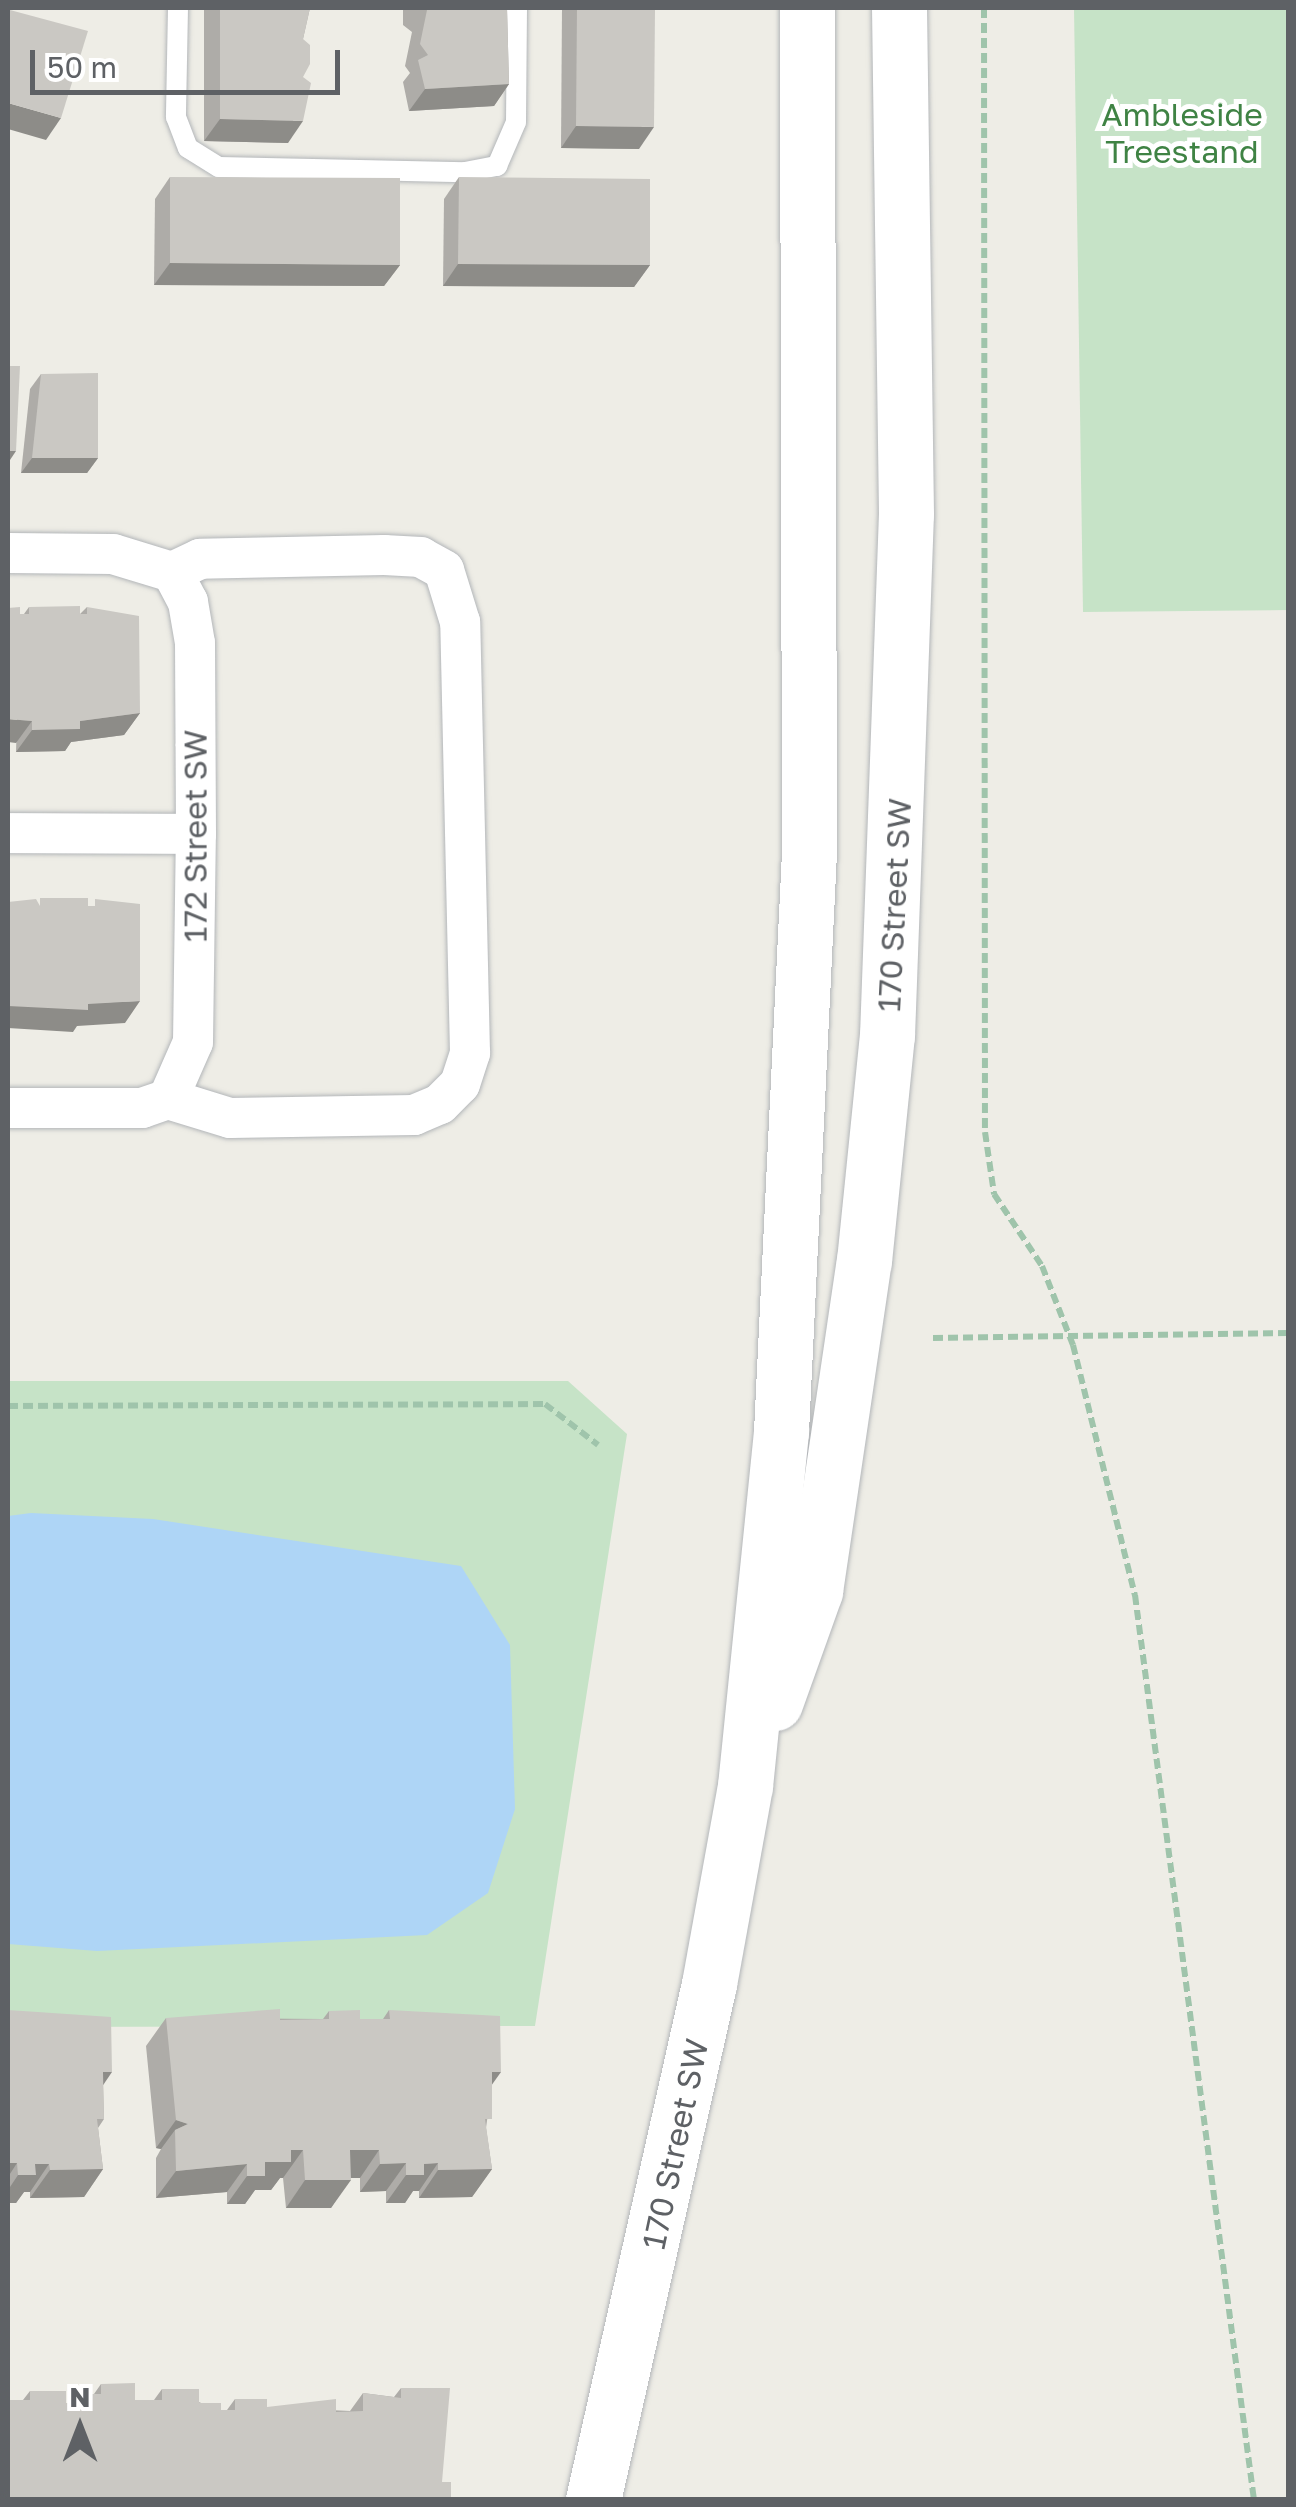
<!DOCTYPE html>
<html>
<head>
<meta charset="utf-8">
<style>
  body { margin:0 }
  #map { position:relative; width:1296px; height:2507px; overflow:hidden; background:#eeede6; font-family:"Golos Text",sans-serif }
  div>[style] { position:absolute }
  .green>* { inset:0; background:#c6e3c7 }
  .water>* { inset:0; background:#aed5f6 }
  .path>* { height:6px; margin-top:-3px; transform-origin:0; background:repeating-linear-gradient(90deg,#9fc4ab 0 10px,transparent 0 15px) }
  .roads { filter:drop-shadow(0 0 2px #b3b6b9) drop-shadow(0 0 2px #b3b6b9) }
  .service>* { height:20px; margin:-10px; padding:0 10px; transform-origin:10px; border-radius:10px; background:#fff }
  .minor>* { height:40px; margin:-20px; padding:0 20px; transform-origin:20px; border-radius:20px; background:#fff }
  .secondary>* { height:55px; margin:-27.5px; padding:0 27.5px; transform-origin:27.5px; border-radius:27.5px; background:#fff }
  .wall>* { inset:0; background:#aeaca8 }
  .shaded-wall>* { inset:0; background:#8d8c88 }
  .building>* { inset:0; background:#cac8c3 }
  span { translate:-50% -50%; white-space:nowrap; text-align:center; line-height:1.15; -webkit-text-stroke:10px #fff; paint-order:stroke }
  .park-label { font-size:32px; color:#3f8344 }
  .street-label { font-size:32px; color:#5e6165 }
  .frame { position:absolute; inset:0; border:10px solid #5e6165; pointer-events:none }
  .north { position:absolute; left:30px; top:2377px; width:100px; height:100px; -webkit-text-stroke:8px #fff; paint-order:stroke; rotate:0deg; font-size:28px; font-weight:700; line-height:40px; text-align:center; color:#5e6165 }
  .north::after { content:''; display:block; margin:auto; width:35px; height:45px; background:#5e6165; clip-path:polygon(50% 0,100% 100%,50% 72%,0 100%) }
  .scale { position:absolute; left:30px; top:50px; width:310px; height:45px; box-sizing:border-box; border:5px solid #5e6165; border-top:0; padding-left:12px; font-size:30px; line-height:35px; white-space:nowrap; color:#5e6165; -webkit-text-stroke:8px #fff; paint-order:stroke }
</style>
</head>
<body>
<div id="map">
  <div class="green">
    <i style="clip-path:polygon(1074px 8px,1288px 8px,1288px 610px,1083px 612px)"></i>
    <i style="clip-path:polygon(8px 1381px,568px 1381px,627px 1434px,535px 2026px,8px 2027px)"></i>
  </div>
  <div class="water">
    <i style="clip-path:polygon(31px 1513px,153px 1519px,461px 1566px,510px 1645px,515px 1809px,488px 1893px,427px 1935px,97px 1951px,8px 1944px,8px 1516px)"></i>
  </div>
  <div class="path">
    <i style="left:984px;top:8px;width:1124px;rotate:89.95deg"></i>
    <i style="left:985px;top:1132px;width:63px;rotate:81.7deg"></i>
    <i style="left:994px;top:1194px;width:87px;rotate:56.3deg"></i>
    <i style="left:1042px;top:1266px;width:85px;rotate:68.6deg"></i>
    <i style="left:1073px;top:1345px;width:258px;rotate:76.1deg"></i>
    <i style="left:1135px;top:1595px;width:913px;rotate:82.51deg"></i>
    <i style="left:933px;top:1338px;width:355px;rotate:-0.8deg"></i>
    <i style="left:8px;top:1406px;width:537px;rotate:-0.21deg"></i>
    <i style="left:545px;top:1404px;width:67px;rotate:37.7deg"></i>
  </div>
  <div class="roads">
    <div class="service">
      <i style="left:178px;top:8px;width:109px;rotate:91.1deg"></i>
      <i style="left:176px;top:117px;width:33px;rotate:69deg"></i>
      <i style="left:188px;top:148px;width:36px;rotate:32deg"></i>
      <i style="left:219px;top:167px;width:246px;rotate:1.2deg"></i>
      <i style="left:465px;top:172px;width:33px;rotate:-11deg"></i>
      <i style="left:497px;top:166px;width:48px;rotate:-66.6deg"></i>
      <i style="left:516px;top:122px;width:114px;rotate:-89.5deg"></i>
    </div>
    <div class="minor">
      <i style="left:8px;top:553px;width:105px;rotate:0.5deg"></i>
      <i style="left:113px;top:554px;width:62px;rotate:17deg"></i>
      <i style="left:8px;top:833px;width:188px;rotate:0.3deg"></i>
      <i style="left:168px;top:1099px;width:65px;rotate:17deg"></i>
      <i style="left:230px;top:1118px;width:184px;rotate:-0.9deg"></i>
      <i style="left:414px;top:1115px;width:28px;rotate:-23deg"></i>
      <i style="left:440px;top:1104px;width:28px;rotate:-45deg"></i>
      <i style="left:460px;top:1084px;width:33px;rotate:-72deg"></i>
      <i style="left:470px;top:1053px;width:431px;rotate:-91.3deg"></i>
      <i style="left:460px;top:622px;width:54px;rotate:-107.1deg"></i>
      <i style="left:444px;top:570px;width:26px;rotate:-151deg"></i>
      <i style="left:421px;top:557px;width:37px;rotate:-177deg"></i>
      <i style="left:384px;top:555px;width:184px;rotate:178.8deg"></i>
      <i style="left:200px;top:559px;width:31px;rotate:155deg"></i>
      <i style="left:168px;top:1099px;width:62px;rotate:-66.3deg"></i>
      <i style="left:193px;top:1042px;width:208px;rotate:-89.2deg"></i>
      <i style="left:196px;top:834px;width:191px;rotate:-90.3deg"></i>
      <i style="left:195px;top:643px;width:42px;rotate:-99.7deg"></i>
      <i style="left:188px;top:602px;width:34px;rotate:-118deg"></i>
      <i style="left:8px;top:1108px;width:134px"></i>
      <i style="left:142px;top:1108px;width:28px;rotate:-19deg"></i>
    </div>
    <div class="secondary">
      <i style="left:775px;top:1703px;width:119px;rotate:-70.3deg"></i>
      <i style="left:815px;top:1591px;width:334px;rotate:-81.6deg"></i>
      <i style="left:864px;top:1261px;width:226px;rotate:-84.2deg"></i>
      <i style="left:887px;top:1036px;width:522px;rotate:-87.92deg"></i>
      <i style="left:906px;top:514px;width:506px;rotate:-90.79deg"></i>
      <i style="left:593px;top:2500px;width:529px;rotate:-77.33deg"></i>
      <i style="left:709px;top:1984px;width:201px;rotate:-79.7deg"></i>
      <i style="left:745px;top:1786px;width:357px;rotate:-84.2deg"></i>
      <i style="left:781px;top:1431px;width:580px;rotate:-87.23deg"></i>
      <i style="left:809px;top:852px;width:844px;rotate:-90.14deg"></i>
    </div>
  </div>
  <div class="wall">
    <i style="clip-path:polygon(204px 8px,310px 8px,303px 39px,303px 77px,288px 143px,204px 141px)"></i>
    <i style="clip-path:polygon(403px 8px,507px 8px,509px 84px,494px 106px,409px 111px,403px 82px,410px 73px,405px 66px,412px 32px,403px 25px)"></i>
    <i style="clip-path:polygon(562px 8px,655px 8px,639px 149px,561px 148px)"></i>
    <i style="clip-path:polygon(170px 177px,400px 265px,384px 286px,154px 285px,155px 199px)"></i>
    <i style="clip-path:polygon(459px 177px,650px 265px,634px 287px,443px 286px,444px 199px)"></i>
    <i style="clip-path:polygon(41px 374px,98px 458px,87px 473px,21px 473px,30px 389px)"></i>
    <i style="clip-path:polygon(29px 607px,80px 614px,87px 607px,140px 713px,124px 735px,71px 742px,65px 751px,16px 752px,20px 614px,24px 614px)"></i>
    <i style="clip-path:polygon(8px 2010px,103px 2085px,104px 2119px,98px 2128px,103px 2169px,84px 2197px,30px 2198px,30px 2192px,24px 2192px,16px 2203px,8px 2203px)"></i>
    <i style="clip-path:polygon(389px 2010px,492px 2085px,486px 2128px,492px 2169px,472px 2197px,419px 2198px,419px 2191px,413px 2191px,405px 2203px,386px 2203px,386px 2191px,360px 2192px,360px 2178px,350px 2178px,331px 2208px,286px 2208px,283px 2178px,280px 2178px,271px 2190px,255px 2190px,245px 2204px,227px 2204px,227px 2192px,156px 2198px,156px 2158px,161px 2149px,156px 2148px,146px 2046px,166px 2018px,323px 2019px,329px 2011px,360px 2019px,383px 2019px)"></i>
    <i style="clip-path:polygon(101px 2384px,135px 2400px,154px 2400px,162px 2389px,221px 2410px,227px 2410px,235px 2399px,267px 2407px,350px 2411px,363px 2393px,394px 2397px,401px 2388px,442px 2482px,8px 2500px,8px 2404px,10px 2400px,23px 2400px,30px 2391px,66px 2403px,73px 2403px,80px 2394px,94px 2394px)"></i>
  </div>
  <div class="shaded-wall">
    <i style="clip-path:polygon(8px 8px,61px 8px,60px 10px,8px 10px)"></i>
    <i style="clip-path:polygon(509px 84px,494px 106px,409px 111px,425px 89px)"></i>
    <i style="clip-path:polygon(8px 103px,61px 118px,46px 140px,8px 129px)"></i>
    <i style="clip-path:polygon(220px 119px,303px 121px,288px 143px,204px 141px)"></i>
    <i style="clip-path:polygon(576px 126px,654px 127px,639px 149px,561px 148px)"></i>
    <i style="clip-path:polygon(170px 263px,400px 265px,384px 286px,154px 285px)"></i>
    <i style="clip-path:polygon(458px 264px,650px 265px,634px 287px,443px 286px)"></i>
    <i style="clip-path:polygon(8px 451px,16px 451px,8px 463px)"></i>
    <i style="clip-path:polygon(32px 458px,98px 458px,87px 473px,21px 473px)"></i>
    <i style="clip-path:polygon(140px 713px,124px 735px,71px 742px,65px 751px,16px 752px,32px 730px,80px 721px)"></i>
    <i style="clip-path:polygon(8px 719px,32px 721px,16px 743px,8px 742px)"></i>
    <i style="clip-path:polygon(140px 1001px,125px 1023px,77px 1026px,73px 1032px,8px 1028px,8px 1006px)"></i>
    <i style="clip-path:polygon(103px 2072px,112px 2072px,93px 2100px)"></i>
    <i style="clip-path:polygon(492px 2072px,501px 2072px,481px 2100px)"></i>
    <i style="clip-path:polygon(176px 2120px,188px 2124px,175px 2130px,161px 2149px,156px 2148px)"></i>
    <i style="clip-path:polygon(291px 2150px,303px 2150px,283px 2178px,280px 2178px,271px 2190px,255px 2190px,245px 2204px,227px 2204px,247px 2176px,265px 2162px)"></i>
    <i style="clip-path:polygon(350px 2150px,379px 2150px,360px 2178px,331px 2178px)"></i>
    <i style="clip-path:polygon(8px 2163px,17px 2163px,8px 2177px)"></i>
    <i style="clip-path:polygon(406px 2163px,386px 2191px,360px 2192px,380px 2164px)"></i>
    <i style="clip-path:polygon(438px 2163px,419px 2191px,413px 2191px,405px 2203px,386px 2203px,406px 2175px,424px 2164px)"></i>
    <i style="clip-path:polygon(35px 2164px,49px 2164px,30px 2192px,24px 2192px,16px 2203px,8px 2203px,8px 2190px,18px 2175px)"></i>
    <i style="clip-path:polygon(247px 2164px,227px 2192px,156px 2198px,176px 2171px)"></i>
    <i style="clip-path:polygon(103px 2169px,84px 2197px,30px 2198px,50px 2170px)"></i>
    <i style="clip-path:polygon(492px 2169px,472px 2197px,419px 2198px,438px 2170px)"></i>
    <i style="clip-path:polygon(305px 2180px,351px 2180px,331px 2208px,286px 2208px)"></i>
  </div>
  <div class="building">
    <i style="clip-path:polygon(220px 8px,310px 8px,303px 39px,310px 45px,310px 64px,303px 77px,311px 83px,303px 121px,220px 119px)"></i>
    <i style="clip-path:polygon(424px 8px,507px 8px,509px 84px,425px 89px,418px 60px,428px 55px,420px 44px,427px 10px)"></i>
    <i style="clip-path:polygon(577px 8px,655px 8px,654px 127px,576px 126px)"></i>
    <i style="clip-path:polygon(10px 10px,88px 31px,61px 118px,8px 103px,8px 19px)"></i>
    <i style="clip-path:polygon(170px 177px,400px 178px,400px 265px,170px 263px)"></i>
    <i style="clip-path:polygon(459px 177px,650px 179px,650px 265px,458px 264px)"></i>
    <i style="clip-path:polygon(8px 366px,20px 366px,16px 451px,8px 451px)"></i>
    <i style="clip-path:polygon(98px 373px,98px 458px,32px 458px,41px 374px)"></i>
    <i style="clip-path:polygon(80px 606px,80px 614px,87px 614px,87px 607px,139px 616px,140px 713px,80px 721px,80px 729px,32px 730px,32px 721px,8px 719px,8px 608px,20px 607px,20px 614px,29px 614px,29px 607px)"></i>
    <i style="clip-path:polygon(40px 898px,88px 898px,88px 906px,95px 906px,95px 899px,140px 904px,140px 1001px,88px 1004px,88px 1010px,8px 1006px,8px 902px,36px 899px,40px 906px)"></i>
    <i style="clip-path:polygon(280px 2009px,280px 2020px,329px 2019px,329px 2011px,360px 2010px,360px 2019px,390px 2019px,389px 2010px,500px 2016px,501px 2072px,492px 2072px,492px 2119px,485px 2119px,492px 2169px,438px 2170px,438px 2163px,424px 2164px,424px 2175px,406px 2175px,406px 2163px,380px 2164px,379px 2150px,350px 2150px,351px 2180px,305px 2180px,303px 2150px,291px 2150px,291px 2162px,265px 2162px,265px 2176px,247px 2176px,247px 2164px,176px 2171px,175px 2130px,188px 2124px,176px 2120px,166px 2018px)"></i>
    <i style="clip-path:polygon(8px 2010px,111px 2017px,112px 2072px,103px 2072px,104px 2119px,97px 2119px,103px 2169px,50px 2170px,49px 2164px,35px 2164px,36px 2175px,18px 2175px,17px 2163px,8px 2163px)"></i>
    <i style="clip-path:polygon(135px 2383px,135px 2400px,162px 2400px,162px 2389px,199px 2389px,199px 2403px,221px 2403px,221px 2410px,235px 2410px,235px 2399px,267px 2399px,267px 2407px,336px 2399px,336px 2412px,363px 2411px,363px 2393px,401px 2398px,401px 2388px,450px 2388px,442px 2482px,451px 2482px,451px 2500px,8px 2500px,8px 2411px,10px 2411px,10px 2400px,30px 2400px,30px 2391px,66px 2391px,66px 2403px,80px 2403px,80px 2394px,101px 2394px,101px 2384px)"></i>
  </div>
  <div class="park-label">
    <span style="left:1182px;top:133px">Ambleside<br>Treestand</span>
  </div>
  <div class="street-label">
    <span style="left:195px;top:836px;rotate:-90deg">172 Street SW</span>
    <span style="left:894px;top:905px;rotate:-87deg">170 Street SW</span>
    <span style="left:675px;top:2144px;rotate:-78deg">170 Street SW</span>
  </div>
  <div class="frame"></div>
  <div class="north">N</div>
  <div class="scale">50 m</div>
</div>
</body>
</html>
